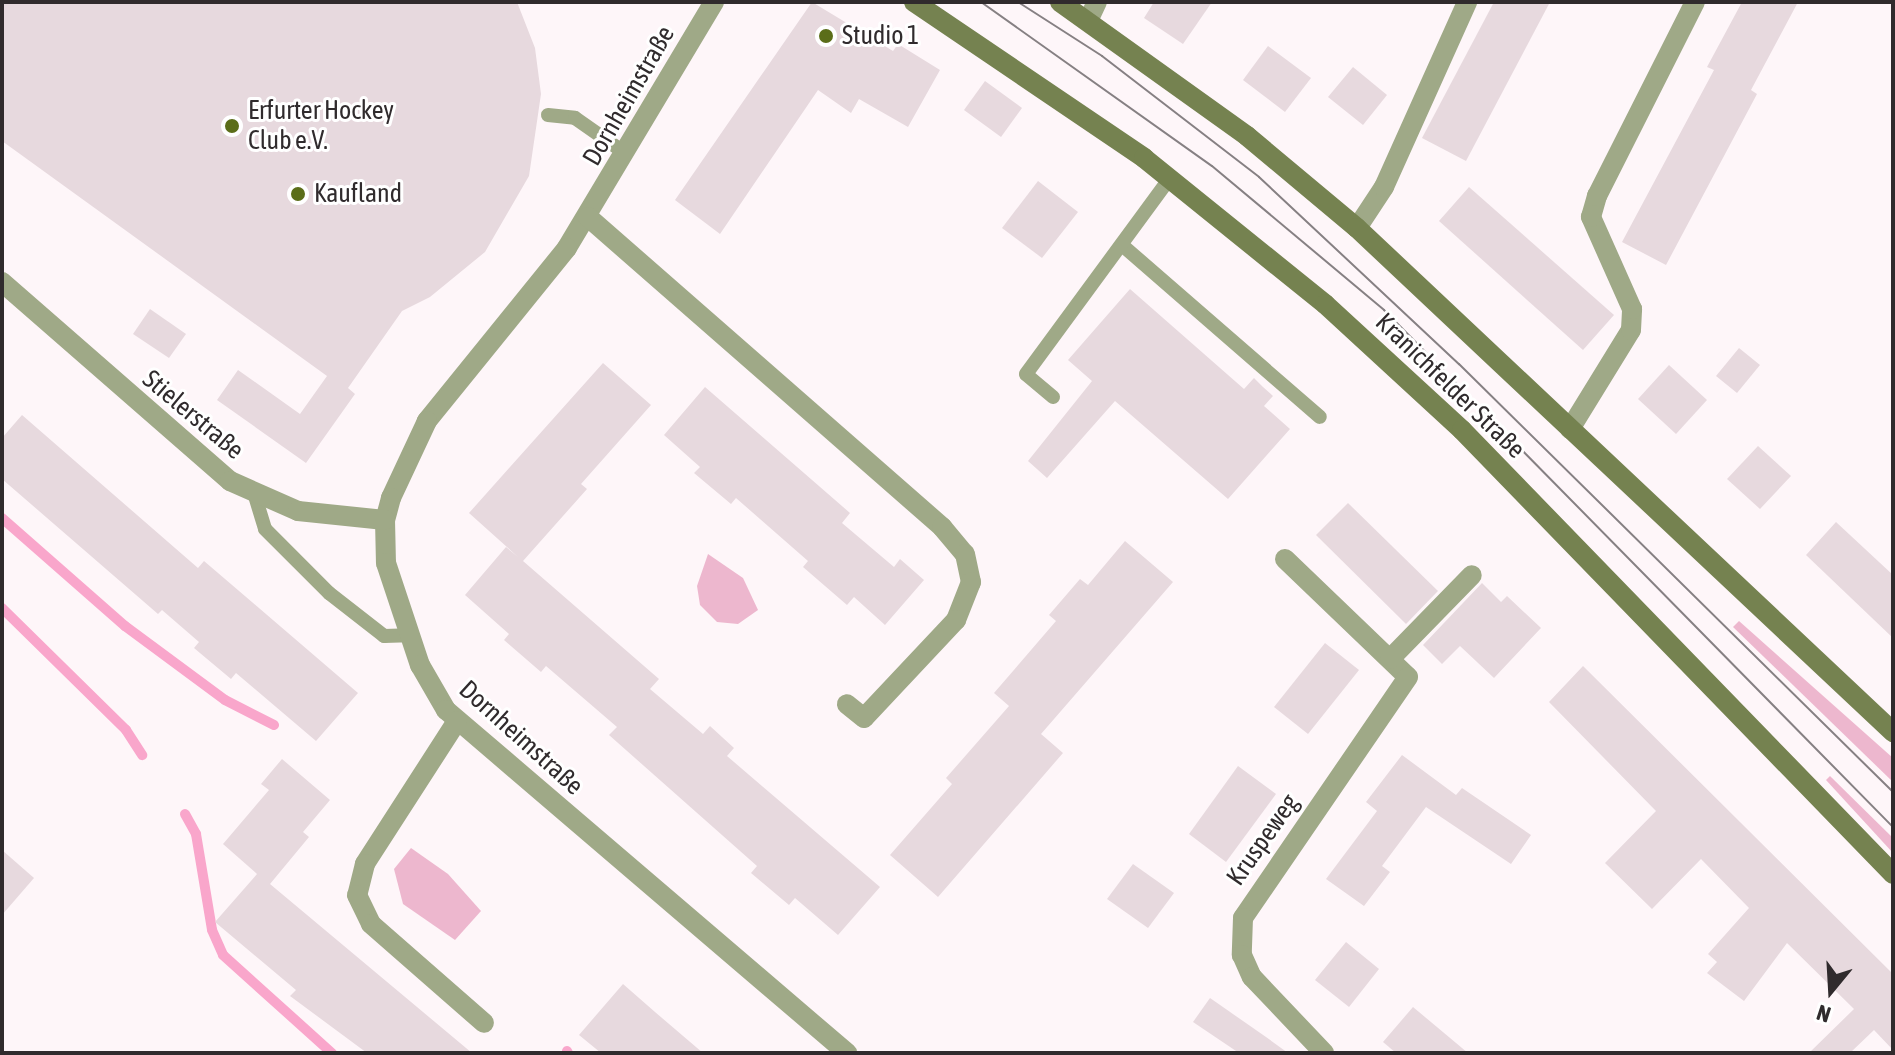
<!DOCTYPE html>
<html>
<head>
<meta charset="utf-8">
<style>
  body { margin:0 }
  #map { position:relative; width:1895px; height:1055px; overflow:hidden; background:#fef6f9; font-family:"Asap Condensed",sans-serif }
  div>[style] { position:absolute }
  .green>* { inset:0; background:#edb7ce }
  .stream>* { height:10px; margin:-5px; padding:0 5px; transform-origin:5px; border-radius:5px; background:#f9a6cb }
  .building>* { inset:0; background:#e7d9de }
  .lane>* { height:14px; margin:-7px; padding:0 7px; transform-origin:7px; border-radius:7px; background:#9fa987 }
  .street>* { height:20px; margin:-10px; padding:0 10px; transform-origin:10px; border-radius:10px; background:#9fa987 }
  .secondary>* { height:20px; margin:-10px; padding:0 10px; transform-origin:10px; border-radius:10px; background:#758250 }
  .tram>* { height:2px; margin:-1px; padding:0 1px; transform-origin:1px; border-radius:1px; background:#868083 }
  .dots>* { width:22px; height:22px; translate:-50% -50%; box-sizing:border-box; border:4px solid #fff; border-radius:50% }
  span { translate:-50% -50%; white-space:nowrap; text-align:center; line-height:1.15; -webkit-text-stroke:6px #fff; paint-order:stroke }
  .poi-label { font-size:26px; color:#302b2d }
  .left { translate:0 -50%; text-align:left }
  .street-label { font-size:26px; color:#302b2d }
  .frame { position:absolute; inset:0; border:4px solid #302b2d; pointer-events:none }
  .north { position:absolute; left:1791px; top:951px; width:80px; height:80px; -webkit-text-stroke:6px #fff; paint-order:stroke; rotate:198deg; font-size:22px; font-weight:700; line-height:32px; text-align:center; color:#302b2d }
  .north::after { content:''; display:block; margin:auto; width:28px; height:36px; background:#302b2d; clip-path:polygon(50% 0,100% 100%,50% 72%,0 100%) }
</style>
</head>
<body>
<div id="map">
  <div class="green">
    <i style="clip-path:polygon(708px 554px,743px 578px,758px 610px,738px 624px,717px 622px,700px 605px,697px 586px)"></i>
    <i style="clip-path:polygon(1739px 621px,1893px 758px,1893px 782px,1733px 627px)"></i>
    <i style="clip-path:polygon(1830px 776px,1893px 838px,1893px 853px,1826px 780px)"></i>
    <i style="clip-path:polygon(411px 848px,448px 874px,481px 911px,455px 940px,403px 904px,394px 869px)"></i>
  </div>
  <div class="stream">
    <i style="left:2px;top:518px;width:164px;rotate:41.3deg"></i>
    <i style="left:125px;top:626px;width:124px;rotate:36.5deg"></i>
    <i style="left:225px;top:700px;width:55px;rotate:27deg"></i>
    <i style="left:2px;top:608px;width:174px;rotate:44.5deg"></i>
    <i style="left:126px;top:730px;width:30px;rotate:57deg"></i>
    <i style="left:185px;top:814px;width:23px;rotate:61deg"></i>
    <i style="left:196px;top:834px;width:97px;rotate:80.5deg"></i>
    <i style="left:212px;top:930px;width:27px;rotate:66deg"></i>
    <i style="left:223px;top:955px;width:147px;rotate:42deg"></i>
    <i style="left:567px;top:1051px;width:2px;rotate:63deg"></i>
  </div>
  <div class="building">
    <i style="clip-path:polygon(2px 2px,517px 2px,535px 48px,541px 94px,529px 176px,485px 252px,430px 297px,402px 311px,348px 388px,355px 394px,306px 463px,217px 400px,238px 370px,300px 414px,327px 376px,2px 141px)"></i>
    <i style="clip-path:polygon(812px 2px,893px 51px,898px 44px,940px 70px,908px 127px,859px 99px,851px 113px,818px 90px,720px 234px,675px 200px)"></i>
    <i style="clip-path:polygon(1154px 2px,1212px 2px,1183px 44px,1144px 18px)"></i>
    <i style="clip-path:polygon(1494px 2px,1550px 2px,1466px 161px,1422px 138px)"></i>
    <i style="clip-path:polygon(1742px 2px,1798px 2px,1751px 90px,1757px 94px,1666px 265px,1622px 242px,1714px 70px,1707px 67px)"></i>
    <i style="clip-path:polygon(1268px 46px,1311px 78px,1285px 112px,1243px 80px)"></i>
    <i style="clip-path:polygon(1353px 67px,1387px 95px,1363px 125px,1328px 97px)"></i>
    <i style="clip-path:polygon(985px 81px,1022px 108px,1001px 137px,964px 110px)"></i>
    <i style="clip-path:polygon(1038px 181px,1078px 212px,1042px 258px,1002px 228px)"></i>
    <i style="clip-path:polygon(1469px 187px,1614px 315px,1583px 350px,1439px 221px)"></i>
    <i style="clip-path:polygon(1130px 289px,1244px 389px,1254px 378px,1263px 387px,1273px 396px,1264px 406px,1290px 429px,1228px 499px,1115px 401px,1047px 478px,1028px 461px,1092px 381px,1068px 360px)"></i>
    <i style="clip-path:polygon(150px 309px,186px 334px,169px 358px,133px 334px)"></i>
    <i style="clip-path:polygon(1739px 348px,1760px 365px,1737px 393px,1716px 376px)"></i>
    <i style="clip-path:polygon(603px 363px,651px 405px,581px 484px,587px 489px,523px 561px,659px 679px,650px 689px,703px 734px,710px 726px,734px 748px,727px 756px,880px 887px,838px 935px,795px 898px,789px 905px,751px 873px,757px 866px,609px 735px,617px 727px,546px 666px,541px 672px,504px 640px,509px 634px,465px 595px,506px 547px,518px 557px,469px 513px)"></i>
    <i style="clip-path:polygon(1669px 365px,1707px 400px,1676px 434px,1638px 399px)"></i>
    <i style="clip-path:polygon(705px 387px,850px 513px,842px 523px,894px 567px,900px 559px,924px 580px,885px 625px,854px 597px,847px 605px,803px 567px,808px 561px,736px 498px,731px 504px,694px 473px,700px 467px,664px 435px)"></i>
    <i style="clip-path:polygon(22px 415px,198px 568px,204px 561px,358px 693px,316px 741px,236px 673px,231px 679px,194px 648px,199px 642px,162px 610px,158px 614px,2px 479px,2px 438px)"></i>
    <i style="clip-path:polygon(1758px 446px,1791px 476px,1760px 509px,1727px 479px)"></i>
    <i style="clip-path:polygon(1348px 503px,1438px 591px,1406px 624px,1316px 535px)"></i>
    <i style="clip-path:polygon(1836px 522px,1893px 575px,1893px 638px,1806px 555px)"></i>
    <i style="clip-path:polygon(1125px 541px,1173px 582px,1041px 734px,1063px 753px,938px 897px,890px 855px,952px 784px,946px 778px,1009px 706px,994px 693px,1056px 621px,1049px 615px,1080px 579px,1088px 585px)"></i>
    <i style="clip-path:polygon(1482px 583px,1501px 602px,1507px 596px,1541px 628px,1494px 678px,1460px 646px,1442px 664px,1423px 645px)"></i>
    <i style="clip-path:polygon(1325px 643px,1359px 670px,1308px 734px,1274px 707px)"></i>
    <i style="clip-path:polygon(1583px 666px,1893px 974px,1893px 1050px,1874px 1030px,1850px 1053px,1809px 1053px,1854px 1009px,1787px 943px,1744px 1001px,1707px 973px,1717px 962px,1708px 954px,1749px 908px,1701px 859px,1652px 909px,1605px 863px,1656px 811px,1549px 702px)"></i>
    <i style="clip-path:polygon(1402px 755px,1456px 795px,1462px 788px,1531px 835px,1511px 864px,1426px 807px,1382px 866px,1390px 872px,1364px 906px,1326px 879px,1377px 811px,1366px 802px)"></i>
    <i style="clip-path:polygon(282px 759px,330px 800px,303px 832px,309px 837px,270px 884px,472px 1053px,367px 1053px,290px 996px,296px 990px,215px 922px,257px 874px,223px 844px,269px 790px,261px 784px)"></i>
    <i style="clip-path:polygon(1238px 766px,1276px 794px,1226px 862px,1189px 834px)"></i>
    <i style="clip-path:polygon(2px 850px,34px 878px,2px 915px)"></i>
    <i style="clip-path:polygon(1133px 864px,1174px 893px,1148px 928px,1107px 899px)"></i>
    <i style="clip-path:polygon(1346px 942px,1379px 969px,1349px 1007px,1315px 980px)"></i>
    <i style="clip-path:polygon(623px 984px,655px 1012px,703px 1053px,601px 1053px,579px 1035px)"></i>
    <i style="clip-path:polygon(1210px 998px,1266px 1037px,1288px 1053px,1239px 1053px,1193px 1022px)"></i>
    <i style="clip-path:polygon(1413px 1007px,1468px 1053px,1396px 1053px,1383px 1042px)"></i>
  </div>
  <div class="lane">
    <i style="left:548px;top:115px;width:27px;rotate:6deg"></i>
    <i style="left:575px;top:118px;width:61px;rotate:35deg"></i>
    <i style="left:1122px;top:245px;width:262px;rotate:41deg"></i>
    <i style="left:1053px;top:397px;width:35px;rotate:-140deg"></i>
    <i style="left:1026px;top:374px;width:243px;rotate:-53.7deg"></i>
    <i style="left:255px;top:496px;width:34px;rotate:73deg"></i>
    <i style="left:265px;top:529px;width:91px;rotate:45deg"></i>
    <i style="left:329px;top:593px;width:70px;rotate:38deg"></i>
    <i style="left:384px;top:636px;width:24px;rotate:-2deg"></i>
  </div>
  <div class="street">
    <i style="left:714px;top:2px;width:287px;rotate:120.9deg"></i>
    <i style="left:567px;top:248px;width:223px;rotate:129deg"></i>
    <i style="left:427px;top:421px;width:85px;rotate:115.1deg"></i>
    <i style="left:391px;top:498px;width:23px;rotate:105deg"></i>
    <i style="left:385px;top:520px;width:43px;rotate:88.7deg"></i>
    <i style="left:386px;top:563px;width:108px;rotate:71.6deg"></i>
    <i style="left:420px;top:665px;width:52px;rotate:60deg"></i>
    <i style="left:446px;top:710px;width:528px;rotate:40.54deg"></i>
    <i style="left:1088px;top:21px;width:21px;rotate:-65deg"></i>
    <i style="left:588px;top:217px;width:471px;rotate:41.2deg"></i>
    <i style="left:942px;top:527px;width:35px;rotate:50deg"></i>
    <i style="left:965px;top:554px;width:29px;rotate:78deg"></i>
    <i style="left:971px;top:582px;width:41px;rotate:111.5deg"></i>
    <i style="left:956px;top:620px;width:134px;rotate:133.2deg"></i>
    <i style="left:864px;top:718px;width:22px;rotate:-141deg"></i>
    <i style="left:1357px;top:228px;width:49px;rotate:-56.6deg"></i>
    <i style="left:1384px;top:187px;width:203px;rotate:-65.8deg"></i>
    <i style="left:2px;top:282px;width:303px;rotate:41.1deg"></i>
    <i style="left:230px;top:481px;width:74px;rotate:23.8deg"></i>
    <i style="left:298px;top:511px;width:87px;rotate:5.9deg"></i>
    <i style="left:1570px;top:429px;width:116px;rotate:-58.4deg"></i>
    <i style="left:1631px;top:330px;width:21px;rotate:-87deg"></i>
    <i style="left:1632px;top:309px;width:101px;rotate:-114deg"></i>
    <i style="left:1591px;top:217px;width:22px;rotate:-74deg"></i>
    <i style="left:1597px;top:196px;width:217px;rotate:-63.2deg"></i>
    <i style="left:1285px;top:559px;width:170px;rotate:43.8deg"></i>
    <i style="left:1408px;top:677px;width:292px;rotate:124.4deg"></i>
    <i style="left:1243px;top:918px;width:37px;rotate:92deg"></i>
    <i style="left:1242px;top:955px;width:24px;rotate:66deg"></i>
    <i style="left:1252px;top:977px;width:105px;rotate:46.5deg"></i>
    <i style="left:1390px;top:659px;width:117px;rotate:-45.7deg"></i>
    <i style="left:457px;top:721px;width:170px;rotate:122.8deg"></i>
    <i style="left:365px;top:864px;width:32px;rotate:104deg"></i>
    <i style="left:357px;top:895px;width:32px;rotate:64deg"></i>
    <i style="left:371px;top:924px;width:150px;rotate:41.2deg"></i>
  </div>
  <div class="secondary">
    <i style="left:914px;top:2px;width:278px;rotate:34.1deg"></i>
    <i style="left:1144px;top:158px;width:233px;rotate:38.9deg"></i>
    <i style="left:1325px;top:304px;width:186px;rotate:42.6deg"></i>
    <i style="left:1462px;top:430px;width:619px;rotate:45.85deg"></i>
    <i style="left:1060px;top:2px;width:230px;rotate:35.6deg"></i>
    <i style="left:1247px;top:136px;width:143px;rotate:39.9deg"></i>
    <i style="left:1357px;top:228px;width:736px;rotate:43.24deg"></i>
  </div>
  <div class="tram">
    <i style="left:981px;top:2px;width:283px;rotate:35.4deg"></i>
    <i style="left:1212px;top:166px;width:224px;rotate:39.9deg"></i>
    <i style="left:1384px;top:310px;width:726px;rotate:45.45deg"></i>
    <i style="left:1018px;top:2px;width:100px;rotate:32.7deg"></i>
    <i style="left:1102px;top:56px;width:198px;rotate:37.6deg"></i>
    <i style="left:1259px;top:177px;width:274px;rotate:43.1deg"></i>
    <i style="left:1459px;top:364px;width:610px;rotate:44.6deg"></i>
  </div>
  <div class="dots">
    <i style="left:826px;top:36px;background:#5b6d19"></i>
    <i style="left:232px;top:126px;background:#5b6d19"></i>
    <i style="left:298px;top:194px;background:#5b6d19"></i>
  </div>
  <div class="poi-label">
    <span class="left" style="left:842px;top:36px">Studio 1</span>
    <span class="left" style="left:248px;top:126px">Erfurter Hockey<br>Club e.V.</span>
    <span class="left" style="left:314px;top:194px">Kaufland</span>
  </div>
  <div class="street-label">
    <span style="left:629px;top:96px;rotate:-60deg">Dornheimstraße</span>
    <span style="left:1450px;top:386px;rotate:44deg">Kranichfelder Straße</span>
    <span style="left:193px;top:415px;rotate:40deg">Stielerstraße</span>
    <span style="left:521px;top:738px;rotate:42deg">Dornheimstraße</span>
    <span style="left:1263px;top:840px;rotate:-55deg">Kruspeweg</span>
  </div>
  <div class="frame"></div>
  <div class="north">N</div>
</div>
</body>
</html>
